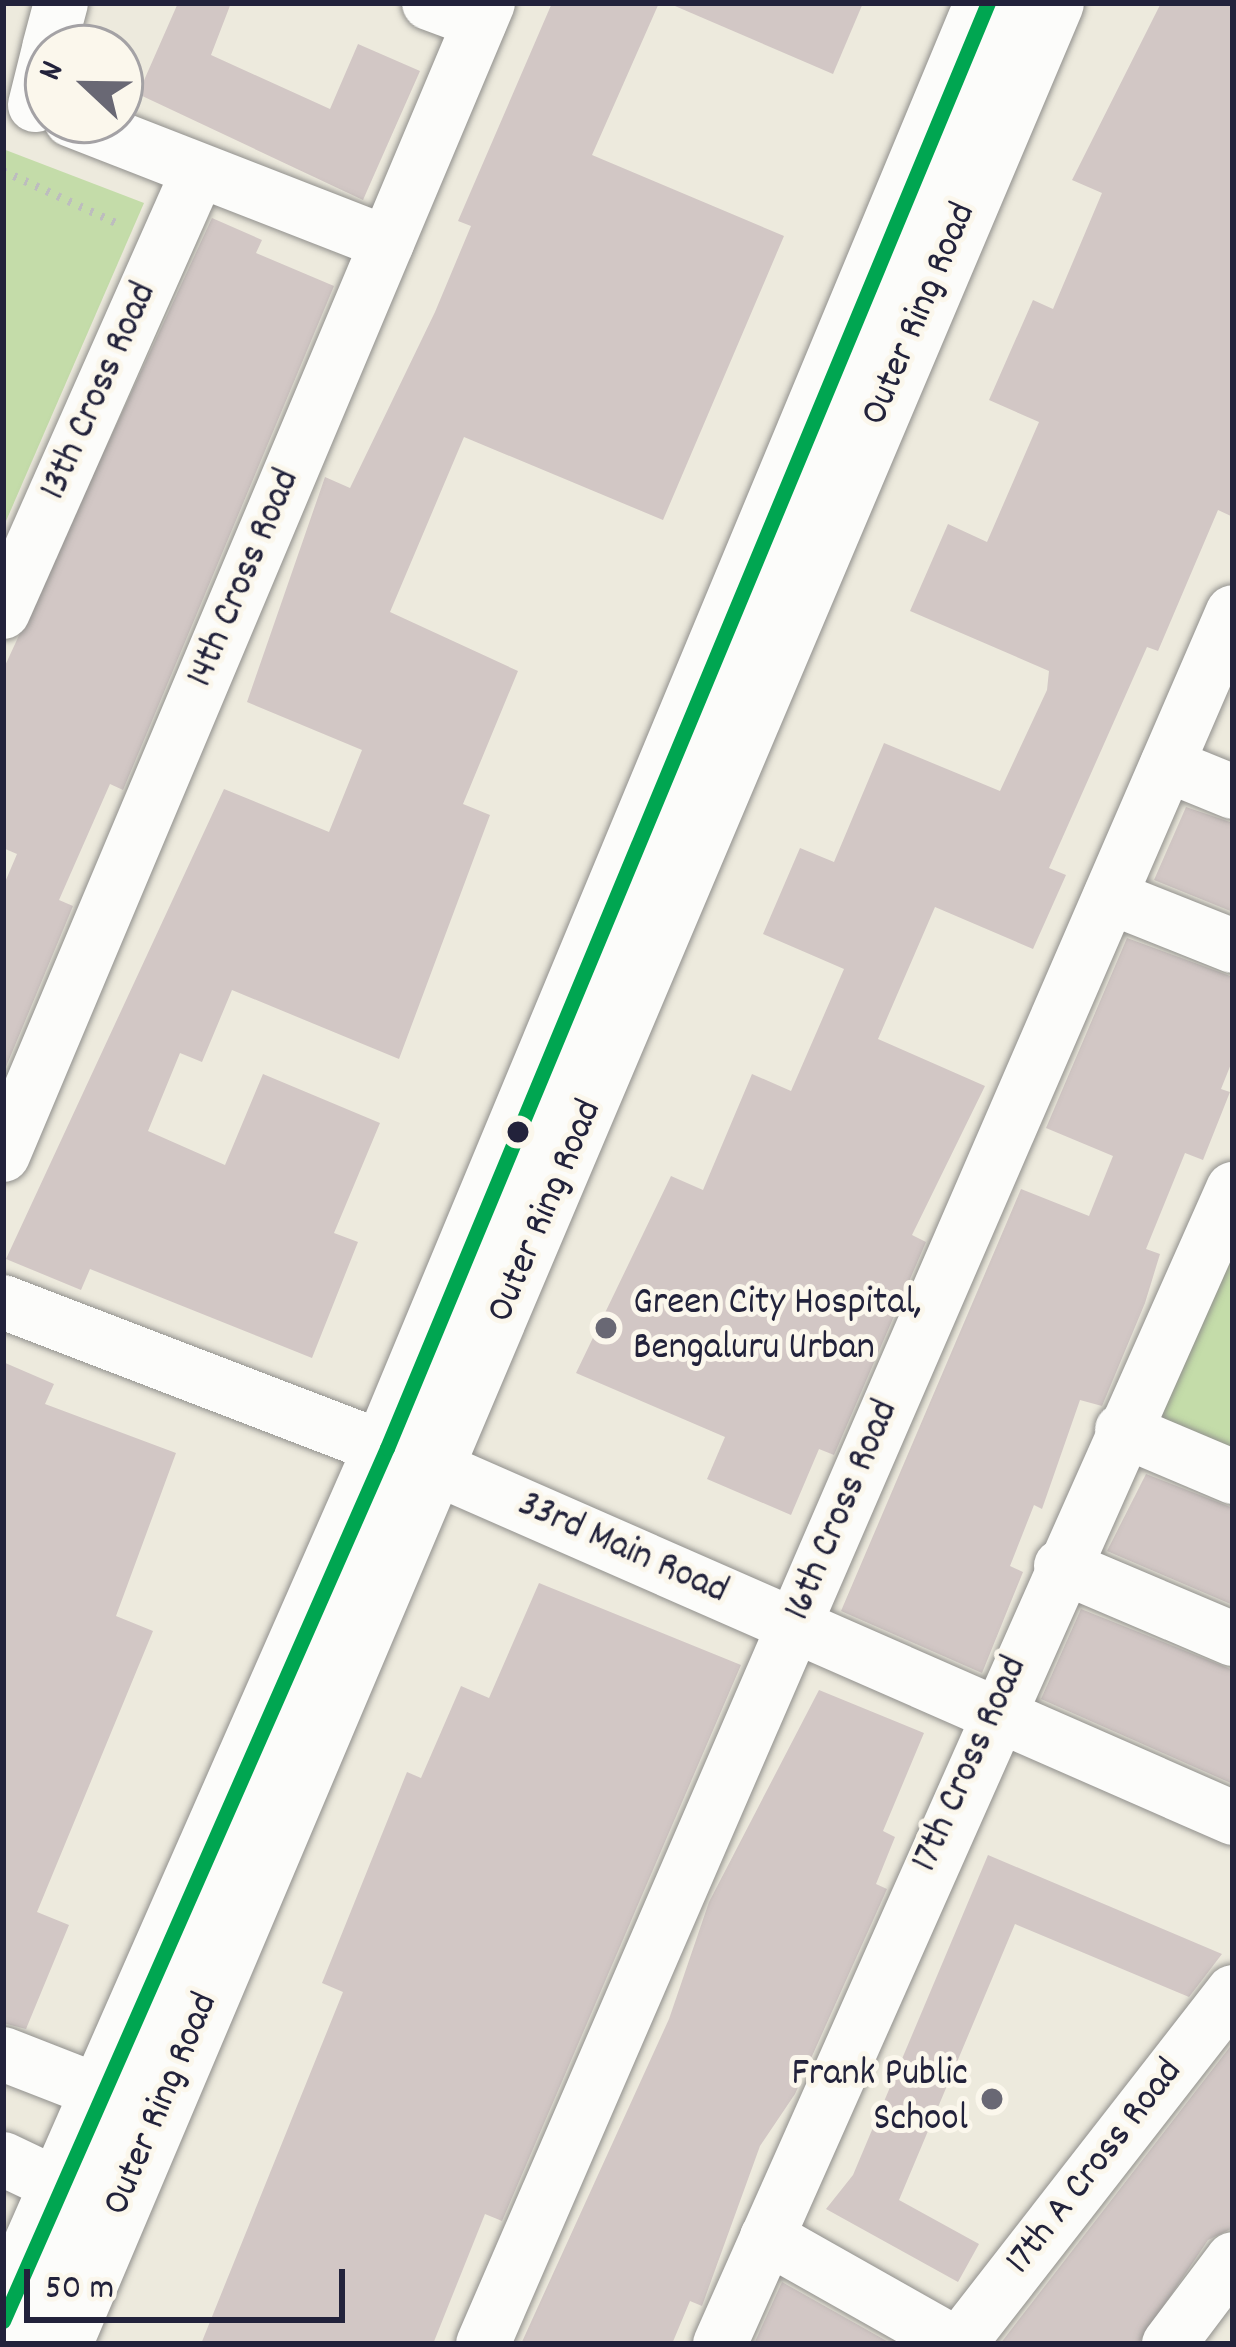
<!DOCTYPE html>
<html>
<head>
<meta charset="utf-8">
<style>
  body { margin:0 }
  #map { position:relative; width:1236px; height:2347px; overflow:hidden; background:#edeadd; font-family:Dekko,sans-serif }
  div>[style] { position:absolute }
  .green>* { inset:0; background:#c4dca9 }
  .building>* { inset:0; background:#d2c7c5 }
  .path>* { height:8px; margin-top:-4px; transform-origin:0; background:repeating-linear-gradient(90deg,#bdbdbe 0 3px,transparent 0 12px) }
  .roads { filter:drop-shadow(0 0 3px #91908d) drop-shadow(0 0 3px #91908d) }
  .minor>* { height:54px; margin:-27px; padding:0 27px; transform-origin:27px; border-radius:27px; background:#fcfcfa }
  .highway>* { height:66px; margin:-33px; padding:0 33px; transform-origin:33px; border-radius:33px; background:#fcfcfa }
  .bus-1>* { height:15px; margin:-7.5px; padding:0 7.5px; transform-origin:7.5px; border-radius:7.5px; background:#00a651 }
  .dots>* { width:33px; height:33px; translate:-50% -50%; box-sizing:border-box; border:6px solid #fbf7ec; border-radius:50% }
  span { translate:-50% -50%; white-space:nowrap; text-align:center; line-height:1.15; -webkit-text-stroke:10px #fbf7ec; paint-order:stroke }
  .street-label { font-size:39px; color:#22223b }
  .poi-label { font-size:39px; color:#22223b }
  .left { translate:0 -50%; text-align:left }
  .right { translate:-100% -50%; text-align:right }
  .frame { position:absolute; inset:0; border:6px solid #22223b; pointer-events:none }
  .north { position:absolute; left:24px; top:24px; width:120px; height:120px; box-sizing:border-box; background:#fbf7ec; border:3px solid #a4a2a5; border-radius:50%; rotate:292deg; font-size:33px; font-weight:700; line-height:48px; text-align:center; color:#22223b }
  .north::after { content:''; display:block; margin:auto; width:42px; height:54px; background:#696874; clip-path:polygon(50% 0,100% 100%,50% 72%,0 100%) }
  .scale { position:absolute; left:24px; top:2269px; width:321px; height:54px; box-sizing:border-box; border:6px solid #22223b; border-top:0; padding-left:15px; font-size:36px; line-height:42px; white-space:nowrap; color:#22223b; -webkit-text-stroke:9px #fbf7ec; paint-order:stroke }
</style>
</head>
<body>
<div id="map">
  <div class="green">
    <i style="clip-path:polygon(3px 149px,144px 203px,3px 528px)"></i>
    <i style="clip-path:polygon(1233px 1235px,1233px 1456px,1154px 1423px)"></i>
  </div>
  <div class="building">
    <i style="clip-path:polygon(178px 3px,231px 3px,211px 55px,330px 109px,358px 44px,420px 71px,363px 200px,138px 94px)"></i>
    <i style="clip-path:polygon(552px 3px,659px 3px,592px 155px,784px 236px,663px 520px,464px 437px,390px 612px,518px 671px,463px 804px,490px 815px,399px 1059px,232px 990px,202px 1062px,180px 1053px,148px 1131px,225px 1165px,263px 1074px,380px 1123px,334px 1233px,358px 1242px,312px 1358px,90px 1269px,81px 1290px,6px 1259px,224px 789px,329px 832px,362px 750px,247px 702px,325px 477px,350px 488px,435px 312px,471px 226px,458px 221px)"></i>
    <i style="clip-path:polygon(668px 3px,863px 3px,833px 74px)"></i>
    <i style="clip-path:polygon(1161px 3px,1233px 3px,1233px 517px,1218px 510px,1158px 651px,1147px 647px,1049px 868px,1066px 875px,1033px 949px,935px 907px,878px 1039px,985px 1086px,912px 1235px,926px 1242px,834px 1455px,819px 1449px,791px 1515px,707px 1479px,725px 1437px,576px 1373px,671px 1176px,703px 1190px,752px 1074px,791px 1091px,844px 969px,763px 934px,800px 848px,834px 862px,884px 743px,1000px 791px,1047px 690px,1049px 671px,910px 611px,948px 524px,987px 542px,1039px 422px,989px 400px,1033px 300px,1053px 309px,1102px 193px,1072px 180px)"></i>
    <i style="clip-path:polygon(212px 218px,262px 240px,256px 253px,334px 286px,123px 790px,110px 784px,59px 900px,73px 906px,3px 1074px,3px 887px,17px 854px,3px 848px,3px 670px)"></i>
    <i style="clip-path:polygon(1186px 807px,1233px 823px,1233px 912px,1154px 880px)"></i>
    <i style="clip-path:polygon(1127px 938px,1233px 977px,1233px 1059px,1221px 1089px,1230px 1092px,1203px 1160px,1185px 1153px,1146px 1249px,1160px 1254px,1145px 1303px,1102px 1406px,1080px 1400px,1042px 1509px,1034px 1505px,1010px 1566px,1023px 1572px,982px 1673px,841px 1611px,1021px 1189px,1089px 1216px,1113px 1156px,1046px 1128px)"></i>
    <i style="clip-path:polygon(3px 1362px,54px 1384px,45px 1404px,176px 1453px,116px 1616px,153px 1631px,37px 1912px,69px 1925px,26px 2029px,3px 2023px)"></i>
    <i style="clip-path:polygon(1146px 1474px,1233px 1508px,1233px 1605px,1107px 1551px)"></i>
    <i style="clip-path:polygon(539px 1583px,741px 1665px,502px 2221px,485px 2214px,433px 2344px,201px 2344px,343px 1992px,322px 1983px,407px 1772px,421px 1778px,461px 1686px,489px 1698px)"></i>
    <i style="clip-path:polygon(1081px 1609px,1233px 1670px,1233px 1784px,1041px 1699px)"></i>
    <i style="clip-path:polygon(819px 1690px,924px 1733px,883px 1831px,895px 1837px,876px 1884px,887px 1889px,795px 2094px,760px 2146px,702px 2306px,690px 2301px,672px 2344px,521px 2344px,669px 2019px,709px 1902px)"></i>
    <i style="clip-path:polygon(988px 1855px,1222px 1954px,1189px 1997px,1015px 1924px,899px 2200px,979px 2244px,958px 2282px,826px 2209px,853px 2175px)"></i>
    <i style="clip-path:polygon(1233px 2043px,1233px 2228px,1208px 2240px,1138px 2344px,1000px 2344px)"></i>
    <i style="clip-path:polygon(782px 2282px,892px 2344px,754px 2344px)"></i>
  </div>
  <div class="path">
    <i style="left:3px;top:171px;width:127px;rotate:24.7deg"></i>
  </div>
  <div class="roads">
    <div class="minor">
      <i style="left:429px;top:3px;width:54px;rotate:20.4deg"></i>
      <i style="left:49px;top:48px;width:47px;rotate:-75.1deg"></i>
      <i style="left:35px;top:105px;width:54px;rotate:-76deg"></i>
      <i style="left:71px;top:120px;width:339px;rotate:21.3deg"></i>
      <i style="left:3px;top:612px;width:482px;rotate:-66.1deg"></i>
      <i style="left:1167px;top:765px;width:71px;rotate:22.2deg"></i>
      <i style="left:1110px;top:897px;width:132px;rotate:21.7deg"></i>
      <i style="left:3px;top:1155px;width:1250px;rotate:-67.17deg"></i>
      <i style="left:3px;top:1302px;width:466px;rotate:21deg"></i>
      <i style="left:438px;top:1469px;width:868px;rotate:23.7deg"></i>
      <i style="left:1122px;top:1430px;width:121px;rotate:22.9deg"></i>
      <i style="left:1061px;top:1566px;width:187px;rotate:23deg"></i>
      <i style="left:3px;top:2054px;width:107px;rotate:21.3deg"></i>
      <i style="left:3px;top:2159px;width:65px;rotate:25.4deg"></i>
      <i style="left:767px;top:2237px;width:217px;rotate:29.5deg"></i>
      <i style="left:483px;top:2344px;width:1887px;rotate:-66.59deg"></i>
      <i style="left:720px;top:2344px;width:1264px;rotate:-66.05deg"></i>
      <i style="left:959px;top:2344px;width:446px;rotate:-52.1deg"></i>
      <i style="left:1169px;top:2344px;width:106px;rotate:-53deg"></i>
    </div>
    <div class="highway">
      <i style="left:3px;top:2321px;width:954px;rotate:-66.26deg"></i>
      <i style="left:387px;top:1448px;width:1565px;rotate:-67.42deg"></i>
      <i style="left:59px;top:2344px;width:2543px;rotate:-67.04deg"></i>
    </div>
  </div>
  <div class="bus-1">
    <i style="left:3px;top:2321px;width:954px;rotate:-66.26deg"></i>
    <i style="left:387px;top:1448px;width:1565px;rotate:-67.42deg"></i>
  </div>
  <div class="dots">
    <i style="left:518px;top:1132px;background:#22223b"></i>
    <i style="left:606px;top:1328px;background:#696874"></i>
    <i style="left:992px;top:2099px;background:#696874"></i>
  </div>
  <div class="street-label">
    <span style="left:921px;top:315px;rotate:-67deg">Outer Ring Road</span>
    <span style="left:101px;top:392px;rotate:-66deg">13th Cross Road</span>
    <span style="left:246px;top:579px;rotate:-67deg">14th Cross Road</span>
    <span style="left:547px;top:1212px;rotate:-67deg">Outer Ring Road</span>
    <span style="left:844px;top:1511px;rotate:-67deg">16th Cross Road</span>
    <span style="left:622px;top:1550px;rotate:24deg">33rd Main Road</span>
    <span style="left:972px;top:1765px;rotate:-66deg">17th Cross Road</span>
    <span style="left:163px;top:2105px;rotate:-67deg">Outer Ring Road</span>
    <span style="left:1096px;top:2168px;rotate:-52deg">17th A Cross Road</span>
  </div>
  <div class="poi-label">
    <span class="left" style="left:633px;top:1328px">Green City Hospital,<br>Bengaluru Urban</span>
    <span class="right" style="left:968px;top:2099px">Frank Public<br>School</span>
  </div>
  <div class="frame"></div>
  <div class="north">N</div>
  <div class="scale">50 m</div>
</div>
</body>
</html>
